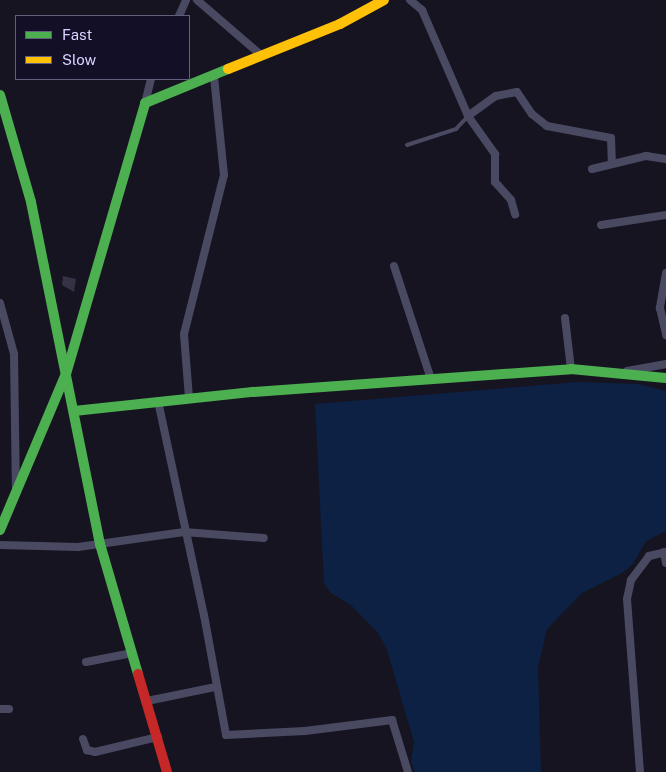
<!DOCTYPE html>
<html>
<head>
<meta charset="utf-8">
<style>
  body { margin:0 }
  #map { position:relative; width:666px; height:772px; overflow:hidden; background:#161421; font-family:"Public Sans",sans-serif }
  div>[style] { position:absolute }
  .water>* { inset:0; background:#0d2144 }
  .building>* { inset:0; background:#343243 }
  .lane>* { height:4px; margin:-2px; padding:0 2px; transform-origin:2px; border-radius:2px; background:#4a4962 }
  .street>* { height:8px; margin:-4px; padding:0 4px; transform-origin:4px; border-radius:4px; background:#4a4962 }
  .fast>* { height:10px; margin:-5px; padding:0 5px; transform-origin:5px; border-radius:5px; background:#4caf50 }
  .slow>* { height:10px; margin:-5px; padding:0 5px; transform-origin:5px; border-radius:5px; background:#ffc107 }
  .jam>* { height:10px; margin:-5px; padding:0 5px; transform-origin:5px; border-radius:5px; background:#c62828 }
  span { translate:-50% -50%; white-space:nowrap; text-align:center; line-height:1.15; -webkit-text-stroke:4px #130f26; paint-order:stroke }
  .legend { position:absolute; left:15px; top:15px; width:175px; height:65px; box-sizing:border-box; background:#130f26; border:1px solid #625e7d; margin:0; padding:6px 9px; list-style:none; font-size:15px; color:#d9d4ff }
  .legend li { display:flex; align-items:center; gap:10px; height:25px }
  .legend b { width:25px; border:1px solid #625e7d }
</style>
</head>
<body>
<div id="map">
  <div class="water">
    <i style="clip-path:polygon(578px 382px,638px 384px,666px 391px,666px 531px,646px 541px,633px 564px,622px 573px,582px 593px,547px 629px,538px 667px,541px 772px,415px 772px,411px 762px,414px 742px,387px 650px,378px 633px,352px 606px,331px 593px,324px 584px,315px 404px)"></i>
  </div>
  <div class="building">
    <i style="clip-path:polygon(63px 276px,76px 279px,74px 292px,62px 285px)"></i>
  </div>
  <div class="lane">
    <i style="left:407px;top:145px;width:52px;rotate:-18.1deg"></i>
    <i style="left:456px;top:129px;width:18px;rotate:-47deg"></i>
  </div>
  <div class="street">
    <i style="left:197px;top:0;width:86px;rotate:40.7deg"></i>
    <i style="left:410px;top:0;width:16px;rotate:40deg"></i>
    <i style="left:422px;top:10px;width:116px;rotate:66.5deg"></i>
    <i style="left:468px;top:116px;width:47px;rotate:54.6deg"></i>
    <i style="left:495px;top:154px;width:28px;rotate:90deg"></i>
    <i style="left:495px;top:182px;width:24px;rotate:48deg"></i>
    <i style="left:511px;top:200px;width:15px;rotate:74deg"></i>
    <i style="left:179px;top:16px;width:17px;rotate:-66deg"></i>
    <i style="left:145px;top:103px;width:25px;rotate:-76deg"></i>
    <i style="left:468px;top:116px;width:34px;rotate:-36deg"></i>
    <i style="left:496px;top:96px;width:21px;rotate:-11deg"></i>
    <i style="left:517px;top:92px;width:27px;rotate:56deg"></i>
    <i style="left:532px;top:114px;width:19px;rotate:39deg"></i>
    <i style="left:547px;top:126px;width:65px;rotate:10.6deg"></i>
    <i style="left:611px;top:138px;width:26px;rotate:88deg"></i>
    <i style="left:592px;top:169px;width:56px;rotate:-13.5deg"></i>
    <i style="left:646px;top:156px;width:20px;rotate:9deg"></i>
    <i style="left:601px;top:225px;width:66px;rotate:-8.7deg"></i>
    <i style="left:394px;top:266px;width:119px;rotate:71.9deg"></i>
    <i style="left:666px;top:273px;width:36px;rotate:100deg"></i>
    <i style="left:660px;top:308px;width:28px;rotate:77deg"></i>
    <i style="left:0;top:303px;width:53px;rotate:74.6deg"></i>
    <i style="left:14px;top:354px;width:135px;rotate:89.2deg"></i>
    <i style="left:565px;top:318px;width:51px;rotate:83.3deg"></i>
    <i style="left:627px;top:371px;width:40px;rotate:-10deg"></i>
    <i style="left:189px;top:398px;width:64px;rotate:-94.5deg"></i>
    <i style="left:184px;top:334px;width:164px;rotate:-75.9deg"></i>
    <i style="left:224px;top:175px;width:100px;rotate:-95.8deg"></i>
    <i style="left:158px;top:401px;width:219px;rotate:77.9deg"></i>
    <i style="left:204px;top:615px;width:122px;rotate:79.6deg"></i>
    <i style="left:226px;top:735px;width:79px;rotate:-2.9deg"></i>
    <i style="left:305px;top:731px;width:88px;rotate:-7.2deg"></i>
    <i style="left:392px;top:720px;width:54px;rotate:72.9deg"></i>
    <i style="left:0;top:545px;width:78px;rotate:1.5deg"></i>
    <i style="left:78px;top:547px;width:107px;rotate:-8.1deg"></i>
    <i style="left:184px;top:532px;width:80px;rotate:4.3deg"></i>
    <i style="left:664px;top:552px;width:11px;rotate:80deg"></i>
    <i style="left:86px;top:662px;width:47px;rotate:-11.1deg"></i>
    <i style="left:147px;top:701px;width:69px;rotate:-11.6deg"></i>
    <i style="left:0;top:709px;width:9px"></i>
    <i style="left:83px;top:739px;width:12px;rotate:70deg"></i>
    <i style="left:87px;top:750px;width:8px;rotate:14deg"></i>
    <i style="left:95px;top:752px;width:65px;rotate:-13.4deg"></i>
    <i style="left:640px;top:772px;width:173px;rotate:-94.3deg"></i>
    <i style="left:627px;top:599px;width:19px;rotate:-78deg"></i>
    <i style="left:631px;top:580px;width:30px;rotate:-53deg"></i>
    <i style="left:649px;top:556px;width:17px;rotate:-13deg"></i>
  </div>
  <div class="fast">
    <i style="left:0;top:95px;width:111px;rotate:73.8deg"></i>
    <i style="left:31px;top:202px;width:349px;rotate:78.6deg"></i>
    <i style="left:100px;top:544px;width:135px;rotate:73.7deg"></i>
    <i style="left:74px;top:411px;width:180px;rotate:-6.1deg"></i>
    <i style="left:253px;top:392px;width:319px;rotate:-4.1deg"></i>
    <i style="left:571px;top:369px;width:95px;rotate:5.4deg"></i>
    <i style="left:0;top:530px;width:169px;rotate:-67.1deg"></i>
    <i style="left:66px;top:374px;width:282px;rotate:-73.7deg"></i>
    <i style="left:145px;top:103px;width:90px;rotate:-22.3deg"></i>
  </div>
  <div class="slow">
    <i style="left:228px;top:69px;width:121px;rotate:-21.9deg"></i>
    <i style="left:340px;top:24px;width:50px;rotate:-28.6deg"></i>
  </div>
  <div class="jam">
    <i style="left:138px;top:674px;width:102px;rotate:73.5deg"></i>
  </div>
  <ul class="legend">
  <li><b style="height:6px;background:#4caf50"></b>Fast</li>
  <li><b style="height:6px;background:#ffc107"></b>Slow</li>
  </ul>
</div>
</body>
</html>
